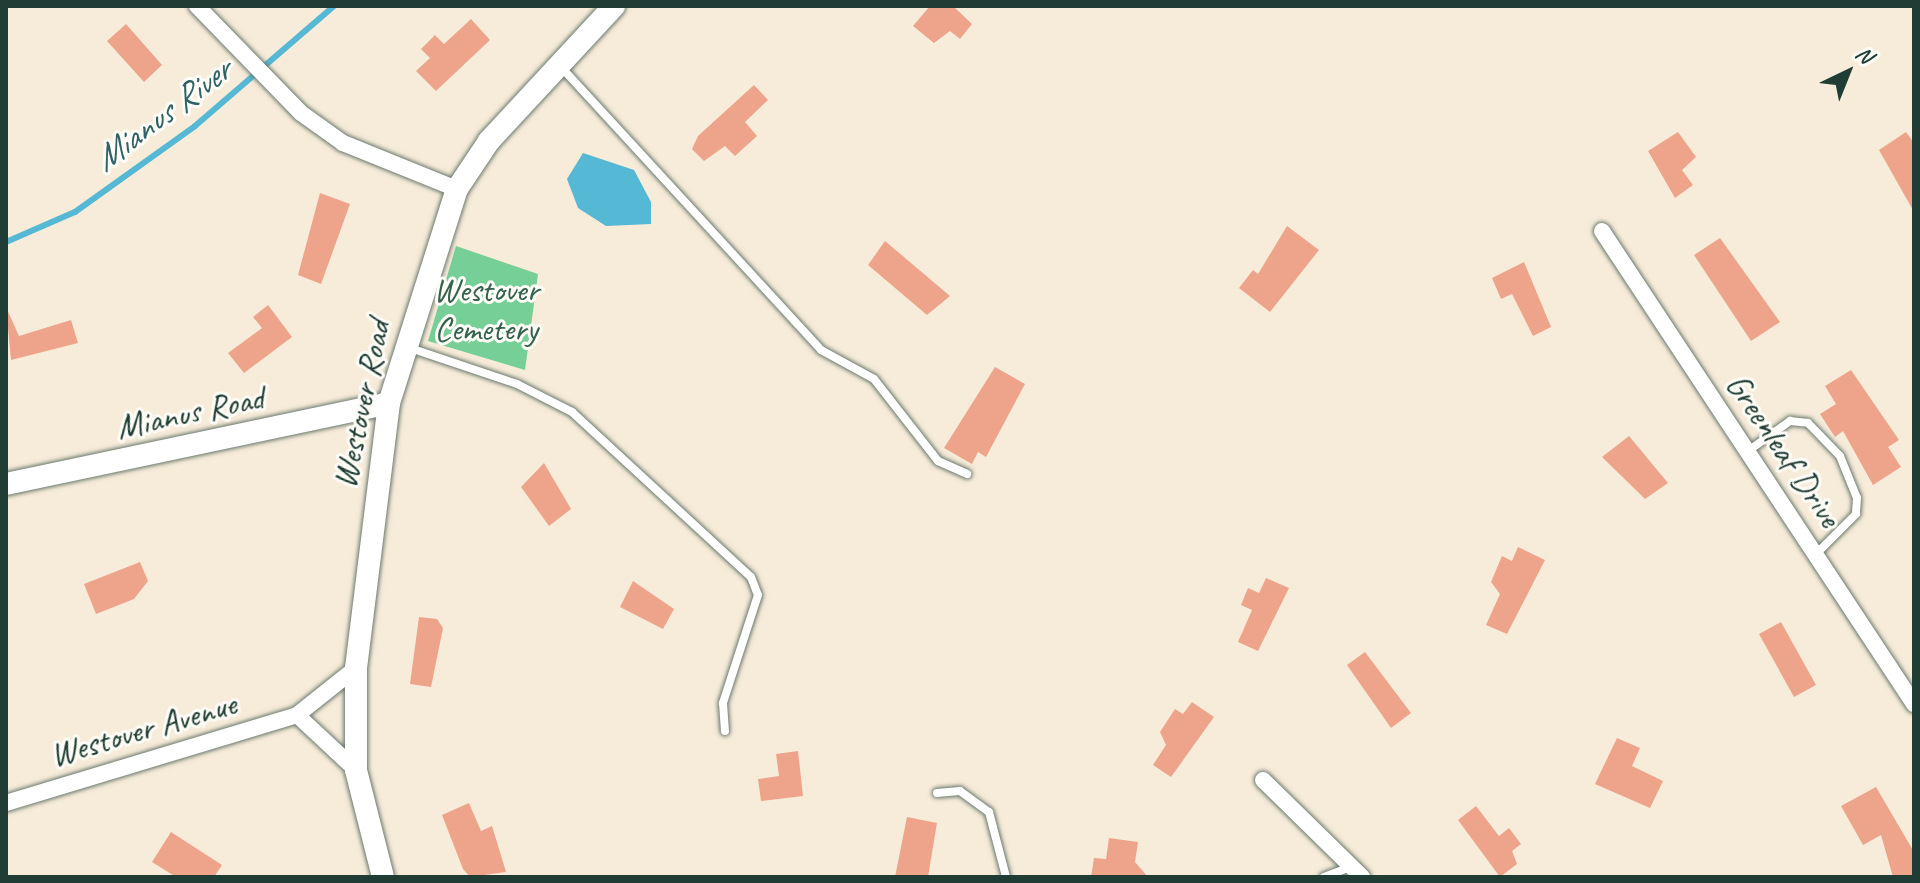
<!DOCTYPE html>
<html>
<head>
<meta charset="utf-8">
<style>
  body { margin:0 }
  #map { position:relative; width:1920px; height:883px; overflow:hidden; background:#f7ecda; font-family:Caveat,sans-serif }
  div>[style] { position:absolute }
  .green>* { inset:0; background:#75cf96 }
  .water>* { inset:0; background:#55b8d4 }
  .stream>* { height:6px; margin:-3px; padding:0 3px; transform-origin:3px; border-radius:3px; background:#55b8d4 }
  .building>* { inset:0; background:#eea48a }
  .roads { filter:drop-shadow(0 0 2px #6b7a6e) drop-shadow(0 0 2px #6b7a6e) }
  .lane>* { height:8px; margin:-4px; padding:0 4px; transform-origin:4px; border-radius:4px; background:#fff }
  .street>* { height:16px; margin:-8px; padding:0 8px; transform-origin:8px; border-radius:8px; background:#fff }
  .secondary>* { height:22px; margin:-11px; padding:0 11px; transform-origin:11px; border-radius:11px; background:#fff }
  span { translate:-50% -50%; white-space:nowrap; text-align:center; line-height:1.15; -webkit-text-stroke:6px #fdfcf7; paint-order:stroke }
  .park-label { font-size:34px; color:#34624c }
  .street-label { font-size:34px; color:#1f3d34 }
  .water-label { font-size:36px; color:#2f6264; font-style:italic }
  .frame { position:absolute; inset:0; border:8px solid #1f3d34; pointer-events:none }
  .north { position:absolute; left:1808px; top:32px; width:80px; height:80px; -webkit-text-stroke:6px #fdfcf7; paint-order:stroke; rotate:43deg; font-size:22px; font-weight:700; line-height:32px; text-align:center; color:#1f3d34 }
  .north::after { content:''; display:block; margin:auto; width:28px; height:36px; background:#1f3d34; clip-path:polygon(50% 0,100% 100%,50% 72%,0 100%) }
</style>
</head>
<body>
<div id="map">
  <div class="green">
    <i style="clip-path:polygon(456px 246px,538px 274px,525px 370px,428px 341px)"></i>
  </div>
  <div class="water">
    <i style="clip-path:polygon(583px 153px,634px 170px,651px 202px,651px 224px,606px 226px,578px 208px,567px 179px)"></i>
  </div>
  <div class="stream">
    <i style="left:6px;top:242px;width:75px;rotate:-23.5deg"></i>
    <i style="left:75px;top:212px;width:148px;rotate:-35.6deg"></i>
    <i style="left:195px;top:126px;width:184px;rotate:-40.8deg"></i>
  </div>
  <div class="building">
    <i style="clip-path:polygon(930px 6px,953px 6px,972px 24px,960px 39px,950px 31px,934px 43px,913px 26px)"></i>
    <i style="clip-path:polygon(471px 19px,490px 40px,436px 91px,416px 71px,430px 58px,421px 49px,435px 35px,444px 44px)"></i>
    <i style="clip-path:polygon(126px 24px,162px 65px,144px 82px,107px 41px)"></i>
    <i style="clip-path:polygon(754px 85px,768px 100px,745px 122px,757px 136px,735px 156px,725px 146px,704px 161px,692px 149px,698px 136px)"></i>
    <i style="clip-path:polygon(1678px 132px,1696px 157px,1682px 170px,1693px 185px,1675px 198px,1648px 151px)"></i>
    <i style="clip-path:polygon(1906px 132px,1914px 143px,1914px 212px,1879px 150px)"></i>
    <i style="clip-path:polygon(320px 193px,350px 204px,321px 284px,298px 275px)"></i>
    <i style="clip-path:polygon(1287px 226px,1319px 250px,1270px 312px,1239px 288px,1253px 270px,1258px 274px)"></i>
    <i style="clip-path:polygon(1720px 238px,1780px 322px,1751px 341px,1694px 255px)"></i>
    <i style="clip-path:polygon(885px 241px,950px 296px,927px 315px,868px 265px)"></i>
    <i style="clip-path:polygon(1524px 262px,1551px 327px,1533px 336px,1512px 294px,1501px 299px,1492px 278px)"></i>
    <i style="clip-path:polygon(268px 305px,292px 337px,244px 373px,228px 353px,262px 328px,253px 317px)"></i>
    <i style="clip-path:polygon(6px 307px,19px 336px,71px 320px,78px 343px,11px 360px)"></i>
    <i style="clip-path:polygon(995px 367px,1025px 384px,986px 457px,978px 452px,972px 464px,944px 448px)"></i>
    <i style="clip-path:polygon(1851px 370px,1899px 440px,1888px 447px,1901px 467px,1873px 485px,1843px 431px,1835px 437px,1820px 414px,1836px 404px,1825px 386px)"></i>
    <i style="clip-path:polygon(1629px 436px,1668px 483px,1645px 499px,1602px 457px)"></i>
    <i style="clip-path:polygon(544px 463px,571px 509px,549px 526px,521px 487px)"></i>
    <i style="clip-path:polygon(1518px 547px,1545px 560px,1507px 634px,1486px 625px,1500px 594px,1491px 582px,1502px 556px,1512px 561px)"></i>
    <i style="clip-path:polygon(140px 562px,148px 581px,134px 599px,96px 614px,84px 584px)"></i>
    <i style="clip-path:polygon(1266px 578px,1289px 588px,1258px 651px,1238px 642px,1252px 610px,1241px 605px,1248px 588px,1259px 593px)"></i>
    <i style="clip-path:polygon(633px 581px,674px 609px,663px 629px,620px 607px)"></i>
    <i style="clip-path:polygon(419px 617px,437px 619px,443px 628px,431px 687px,410px 684px)"></i>
    <i style="clip-path:polygon(1781px 622px,1816px 685px,1794px 697px,1759px 634px)"></i>
    <i style="clip-path:polygon(1365px 652px,1411px 713px,1391px 728px,1347px 665px)"></i>
    <i style="clip-path:polygon(1192px 702px,1214px 717px,1171px 777px,1153px 765px,1166px 745px,1160px 732px,1175px 709px,1183px 714px)"></i>
    <i style="clip-path:polygon(1617px 738px,1640px 748px,1632px 766px,1663px 781px,1650px 808px,1595px 784px)"></i>
    <i style="clip-path:polygon(798px 751px,803px 796px,761px 801px,758px 779px,779px 776px,776px 754px)"></i>
    <i style="clip-path:polygon(1876px 787px,1914px 852px,1914px 877px,1893px 877px,1881px 835px,1863px 845px,1841px 806px)"></i>
    <i style="clip-path:polygon(469px 803px,481px 831px,492px 826px,506px 872px,470px 877px,463px 869px,442px 815px)"></i>
    <i style="clip-path:polygon(1476px 806px,1499px 836px,1509px 828px,1521px 844px,1512px 851px,1517px 864px,1500px 877px,1458px 820px)"></i>
    <i style="clip-path:polygon(907px 817px,937px 823px,928px 877px,895px 877px)"></i>
    <i style="clip-path:polygon(171px 832px,222px 865px,214px 877px,176px 877px,152px 862px)"></i>
    <i style="clip-path:polygon(1109px 838px,1138px 842px,1135px 862px,1148px 877px,1091px 877px,1094px 858px,1106px 859px)"></i>
  </div>
  <div class="roads">
    <div class="lane">
      <i style="left:561px;top:67px;width:384px;rotate:47.4deg"></i>
      <i style="left:821px;top:350px;width:60px;rotate:28.7deg"></i>
      <i style="left:874px;top:379px;width:104px;rotate:52deg"></i>
      <i style="left:938px;top:461px;width:32px;rotate:24deg"></i>
      <i style="left:410px;top:348px;width:113px;rotate:18.6deg"></i>
      <i style="left:517px;top:384px;width:62px;rotate:27deg"></i>
      <i style="left:572px;top:412px;width:243px;rotate:42.7deg"></i>
      <i style="left:751px;top:577px;width:19px;rotate:69deg"></i>
      <i style="left:758px;top:595px;width:114px;rotate:108deg"></i>
      <i style="left:723px;top:703px;width:28px;rotate:86deg"></i>
      <i style="left:1748px;top:451px;width:52px;rotate:-35.5deg"></i>
      <i style="left:1790px;top:421px;width:18px;rotate:6deg"></i>
      <i style="left:1808px;top:423px;width:46px;rotate:45.9deg"></i>
      <i style="left:1840px;top:456px;width:45px;rotate:68deg"></i>
      <i style="left:1857px;top:498px;width:16px;rotate:94deg"></i>
      <i style="left:1856px;top:514px;width:57px;rotate:135deg"></i>
      <i style="left:937px;top:793px;width:23px;rotate:-5deg"></i>
      <i style="left:960px;top:791px;width:36px;rotate:36deg"></i>
      <i style="left:989px;top:812px;width:67px;rotate:75.3deg"></i>
      <i style="left:1324px;top:877px;width:28px;rotate:-21deg"></i>
    </div>
    <div class="street">
      <i style="left:197px;top:6px;width:149px;rotate:45.8deg"></i>
      <i style="left:301px;top:113px;width:52px;rotate:35.5deg"></i>
      <i style="left:343px;top:143px;width:123px;rotate:22deg"></i>
      <i style="left:1602px;top:231px;width:567px;rotate:56.59deg"></i>
      <i style="left:297px;top:715px;width:81px;rotate:43deg"></i>
      <i style="left:1263px;top:780px;width:139px;rotate:44.4deg"></i>
      <i style="left:6px;top:803px;width:304px;rotate:-16.8deg"></i>
      <i style="left:297px;top:715px;width:75px;rotate:-38.5deg"></i>
    </div>
    <div class="secondary">
      <i style="left:6px;top:484px;width:391px;rotate:-11.9deg"></i>
      <i style="left:383px;top:877px;width:110px;rotate:-104.2deg"></i>
      <i style="left:356px;top:770px;width:102px;rotate:-90deg"></i>
      <i style="left:356px;top:668px;width:267px;rotate:-82.9deg"></i>
      <i style="left:389px;top:403px;width:225px;rotate:-72.4deg"></i>
      <i style="left:457px;top:189px;width:58px;rotate:-56.3deg"></i>
      <i style="left:489px;top:141px;width:184px;rotate:-47.2deg"></i>
    </div>
  </div>
  <div class="park-label">
    <span style="left:486px;top:309px">Westover<br>Cemetery</span>
  </div>
  <div class="street-label">
    <span style="left:361px;top:404px;rotate:-78deg">Westover Road</span>
    <span style="left:190px;top:412px;rotate:-12deg">Mianus Road</span>
    <span style="left:1784px;top:450px;rotate:56deg">Greenleaf Drive</span>
    <span style="left:143px;top:729px;rotate:-16deg">Westover Avenue</span>
  </div>
  <div class="water-label">
    <span style="left:162px;top:115px;rotate:-37deg">Mianus River</span>
  </div>
  <div class="frame"></div>
  <div class="north">N</div>
</div>
</body>
</html>
